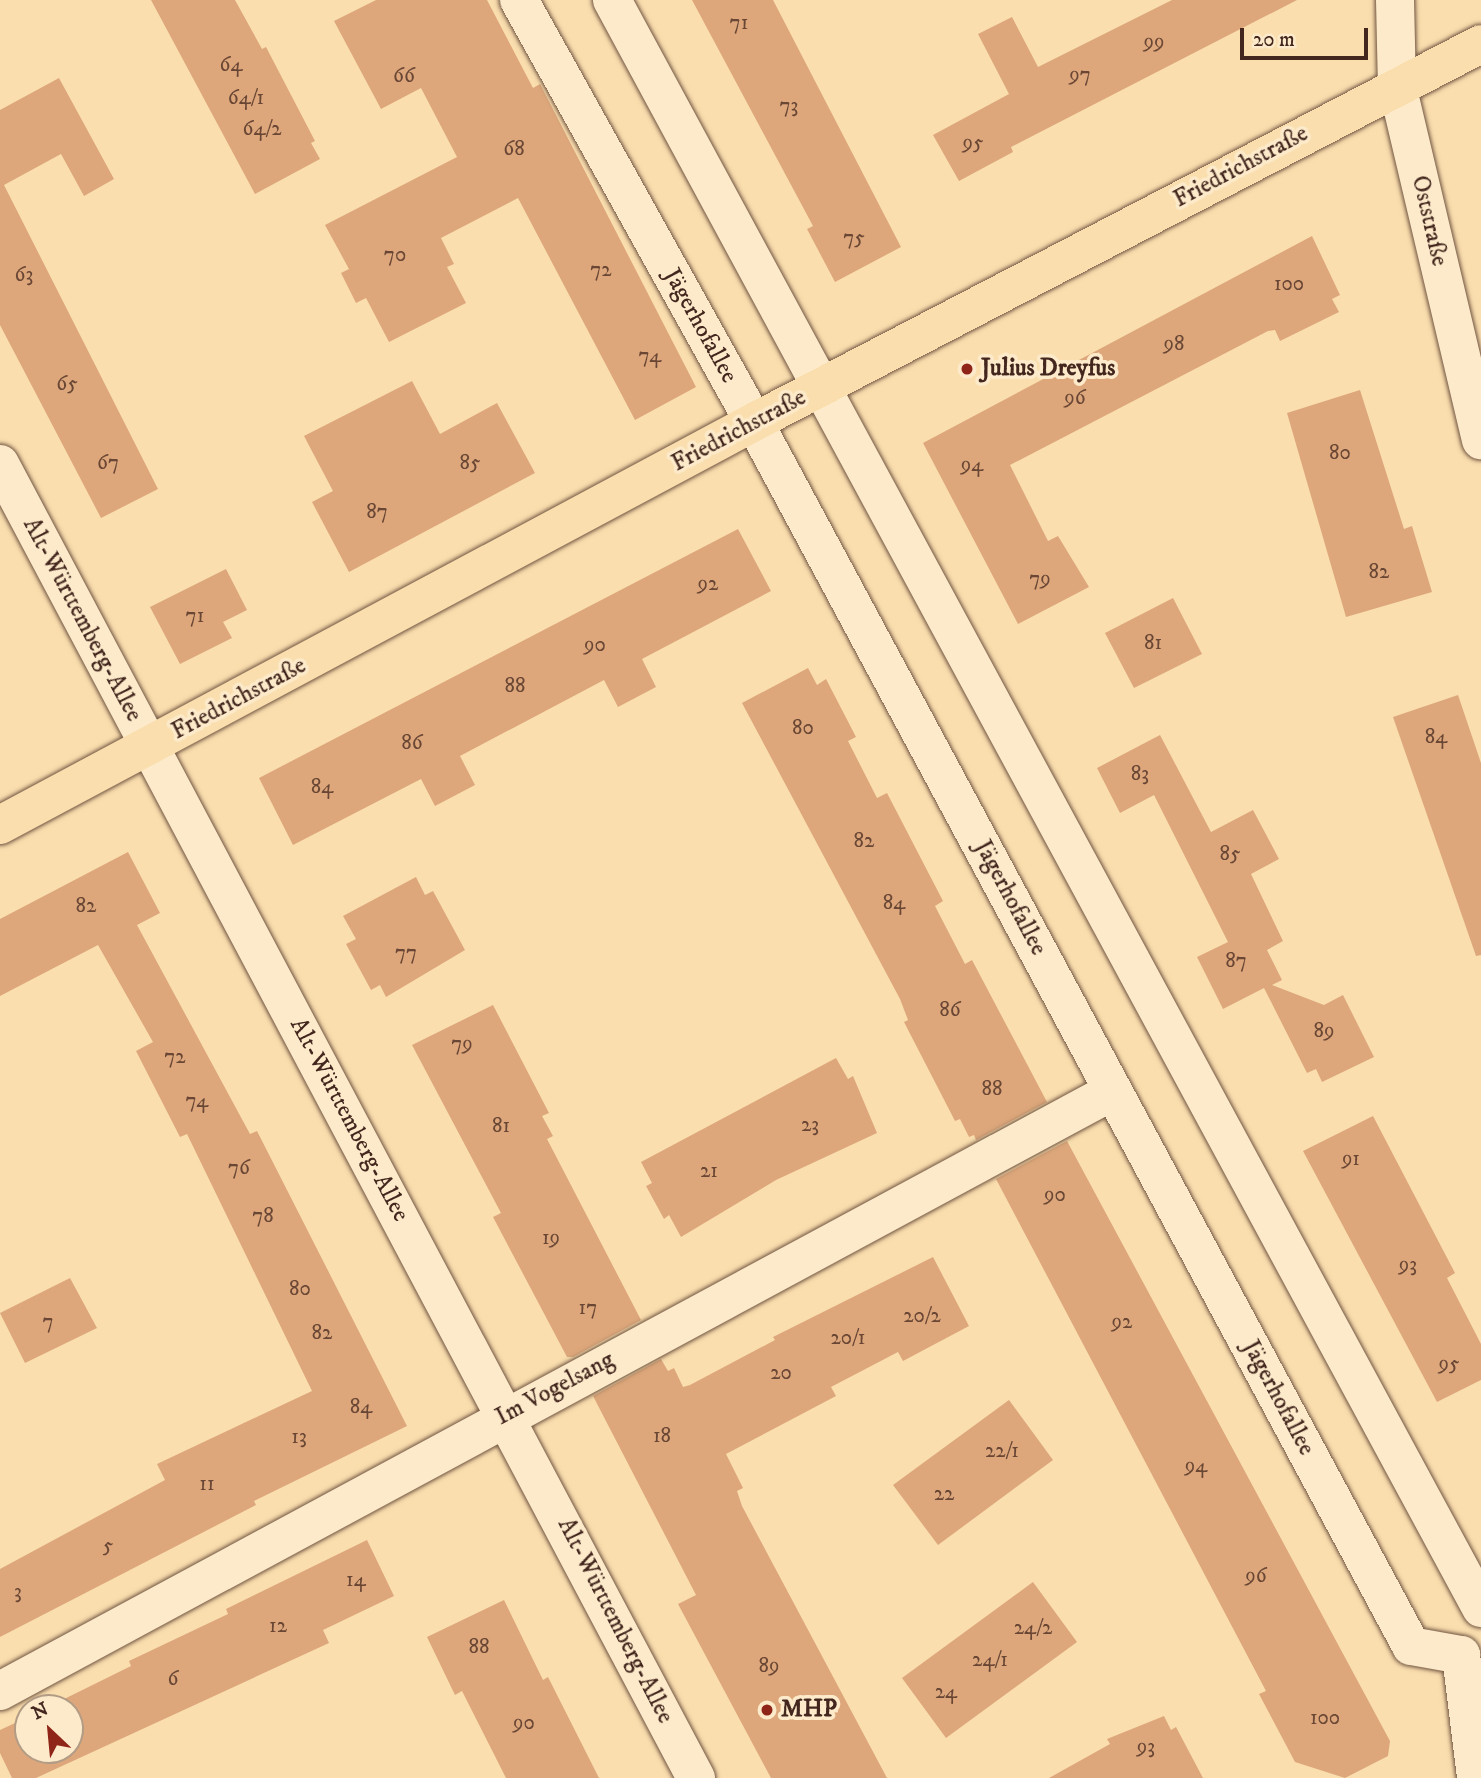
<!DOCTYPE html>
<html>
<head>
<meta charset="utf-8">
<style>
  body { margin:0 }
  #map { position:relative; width:1481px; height:1778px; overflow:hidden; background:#fadeae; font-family:"IM FELL DW Pica",serif }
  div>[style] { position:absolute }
  .building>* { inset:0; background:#dda77b }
  .roads { filter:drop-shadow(0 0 2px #715542) drop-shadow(0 0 2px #715542) }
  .minor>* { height:38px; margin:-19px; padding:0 19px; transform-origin:19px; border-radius:19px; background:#fceaca }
  .major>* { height:38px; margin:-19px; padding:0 19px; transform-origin:19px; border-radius:19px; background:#fadeae }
  .dots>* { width:19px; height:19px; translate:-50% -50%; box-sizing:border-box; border:4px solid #fceaca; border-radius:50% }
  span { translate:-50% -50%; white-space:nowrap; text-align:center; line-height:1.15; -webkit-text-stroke:7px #fceaca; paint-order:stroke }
  .number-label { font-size:21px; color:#6a4735 }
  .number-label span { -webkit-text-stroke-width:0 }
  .street-label { font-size:24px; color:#43271e }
  .poi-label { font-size:24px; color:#43271e; font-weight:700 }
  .left { translate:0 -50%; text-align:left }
  .north { position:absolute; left:14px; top:1694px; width:70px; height:70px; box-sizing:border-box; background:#fceaca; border:2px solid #b29c85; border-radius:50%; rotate:334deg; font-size:19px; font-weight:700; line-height:28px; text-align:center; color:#43271e }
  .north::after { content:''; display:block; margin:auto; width:24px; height:32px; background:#8f2418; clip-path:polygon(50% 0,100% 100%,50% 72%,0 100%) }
  .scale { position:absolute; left:1240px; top:28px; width:128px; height:32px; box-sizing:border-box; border:4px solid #43271e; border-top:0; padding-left:9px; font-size:21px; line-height:24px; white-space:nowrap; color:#43271e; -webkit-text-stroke:5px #fceaca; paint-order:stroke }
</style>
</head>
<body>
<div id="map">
  <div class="building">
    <i style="clip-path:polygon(151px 0,235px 0,262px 49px,266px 47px,315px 141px,311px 143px,320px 159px,255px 194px)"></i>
    <i style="clip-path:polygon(376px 0,487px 0,533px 88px,540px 84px,696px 387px,635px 420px,518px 198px,441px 238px,454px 264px,447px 267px,466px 303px,389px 342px,366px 298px,356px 303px,341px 273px,349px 269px,325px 225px,457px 157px,421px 88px,381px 109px,334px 21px)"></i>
    <i style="clip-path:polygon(692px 0,773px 0,901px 247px,835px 282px,807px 229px,813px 226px)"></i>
    <i style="clip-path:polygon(1172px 0,1297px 0,1011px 147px,1013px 152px,959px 181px,933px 135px,1009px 94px,978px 34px,1012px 17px,1038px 67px)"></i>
    <i style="clip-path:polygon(59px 78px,114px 179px,84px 196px,61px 154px,4px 185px,158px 489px,101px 518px,0 325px,0 110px)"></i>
    <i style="clip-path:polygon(1312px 236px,1340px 295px,1332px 299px,1339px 312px,1280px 341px,1275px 330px,1268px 331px,1010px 465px,1048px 541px,1058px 536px,1089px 587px,1018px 624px,923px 443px)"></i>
    <i style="clip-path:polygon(412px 381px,440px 434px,497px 403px,535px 473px,349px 572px,312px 502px,333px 491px,304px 436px)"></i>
    <i style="clip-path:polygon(1360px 390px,1404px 529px,1412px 526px,1432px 592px,1346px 617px,1287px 413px)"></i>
    <i style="clip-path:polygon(738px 529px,771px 591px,642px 659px,656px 687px,618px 707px,604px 680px,460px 756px,475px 785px,435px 806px,421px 779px,293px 845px,259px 778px)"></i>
    <i style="clip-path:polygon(226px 569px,247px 610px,223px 622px,232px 638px,180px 664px,150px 607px)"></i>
    <i style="clip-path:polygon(1173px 598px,1202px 654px,1134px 688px,1105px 633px)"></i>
    <i style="clip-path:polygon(808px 668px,817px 685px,826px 679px,856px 737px,848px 741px,877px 798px,887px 793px,943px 901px,935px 906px,965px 964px,972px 960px,1047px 1102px,976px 1140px,974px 1135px,969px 1137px,960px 1119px,955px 1121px,904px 1022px,908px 1020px,900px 999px,742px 703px)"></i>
    <i style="clip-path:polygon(1458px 695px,1481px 763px,1481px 955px,1476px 956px,1393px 717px)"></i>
    <i style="clip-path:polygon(1160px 735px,1211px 832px,1253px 810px,1279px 859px,1251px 874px,1283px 941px,1267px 950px,1282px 980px,1272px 985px,1324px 1005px,1343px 995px,1374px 1057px,1322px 1082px,1316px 1069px,1307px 1073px,1264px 988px,1223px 1009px,1197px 957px,1228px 942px,1154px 795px,1120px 813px,1097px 768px)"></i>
    <i style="clip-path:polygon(128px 852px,160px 913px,137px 925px,250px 1134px,257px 1131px,407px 1426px,254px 1501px,256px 1505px,0 1637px,0 1569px,165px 1480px,157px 1464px,312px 1391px,187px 1134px,180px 1137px,136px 1051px,153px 1042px,98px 945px,0 996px,0 919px)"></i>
    <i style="clip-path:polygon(416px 877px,425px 895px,433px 891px,465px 950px,386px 997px,380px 985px,371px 990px,346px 944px,356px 939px,343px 916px)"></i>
    <i style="clip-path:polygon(493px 1005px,549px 1113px,542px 1116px,553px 1136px,547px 1139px,641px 1320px,573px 1357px,567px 1357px,493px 1217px,501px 1213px,412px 1045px)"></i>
    <i style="clip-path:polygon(836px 1058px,848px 1079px,853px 1076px,877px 1133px,776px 1180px,681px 1237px,669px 1215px,664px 1219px,646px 1186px,652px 1183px,641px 1162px)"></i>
    <i style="clip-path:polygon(1373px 1116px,1455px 1273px,1447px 1278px,1481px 1344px,1481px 1380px,1437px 1402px,1303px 1151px)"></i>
    <i style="clip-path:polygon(1067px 1141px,1390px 1741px,1388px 1756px,1345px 1778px,1295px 1762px,1259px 1694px,1266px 1691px,996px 1179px)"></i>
    <i style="clip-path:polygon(933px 1257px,969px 1326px,903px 1361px,898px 1352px,831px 1387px,836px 1396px,726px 1454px,743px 1488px,737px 1491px,742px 1506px,887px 1778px,771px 1778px,678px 1604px,696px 1595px,593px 1396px,661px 1359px,668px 1371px,674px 1368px,683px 1387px,690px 1385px,775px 1340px,773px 1337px)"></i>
    <i style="clip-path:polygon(70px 1278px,97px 1328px,25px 1363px,0 1313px)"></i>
    <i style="clip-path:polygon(1009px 1400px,1053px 1460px,938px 1545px,893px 1485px)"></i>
    <i style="clip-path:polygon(367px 1540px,394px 1596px,323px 1630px,329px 1643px,36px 1778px,12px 1778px,0 1753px,0 1730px,28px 1717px,28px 1750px,70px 1750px,70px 1708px,46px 1708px,131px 1666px,129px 1661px,228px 1614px,226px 1609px)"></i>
    <i style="clip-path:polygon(1033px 1582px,1077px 1642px,946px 1738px,902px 1678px)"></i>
    <i style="clip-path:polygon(504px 1600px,543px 1680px,548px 1677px,599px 1778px,506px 1778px,462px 1691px,455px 1695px,427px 1637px)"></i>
    <i style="clip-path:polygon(1164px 1716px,1171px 1730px,1176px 1727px,1203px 1778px,1049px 1778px,1110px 1744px,1107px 1739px)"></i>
  </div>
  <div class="roads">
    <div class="minor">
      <i style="left:519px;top:0;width:483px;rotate:60.9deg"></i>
      <i style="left:754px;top:422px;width:1389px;rotate:61.77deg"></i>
      <i style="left:1411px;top:1646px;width:51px;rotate:10.2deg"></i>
      <i style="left:612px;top:0;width:1828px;rotate:61.61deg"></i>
      <i style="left:1395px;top:0;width:85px;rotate:88.7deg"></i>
      <i style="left:1397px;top:85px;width:365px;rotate:76.7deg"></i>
      <i style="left:0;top:464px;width:1487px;rotate:62.09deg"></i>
      <i style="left:1461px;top:1655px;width:124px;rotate:83deg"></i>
      <i style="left:0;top:1691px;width:1264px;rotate:-28.33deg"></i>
    </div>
    <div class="major">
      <i style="left:0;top:825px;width:855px;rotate:-28.12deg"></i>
      <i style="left:754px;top:422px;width:819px;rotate:-27.47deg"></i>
    </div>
  </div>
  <div class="dots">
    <i style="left:967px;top:369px;background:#8f2418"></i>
    <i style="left:767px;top:1710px;background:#8f2418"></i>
  </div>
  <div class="number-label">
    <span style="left:739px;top:23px">71</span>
    <span style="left:1154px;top:42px">99</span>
    <span style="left:231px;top:65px">64</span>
    <span style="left:1080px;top:75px">97</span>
    <span style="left:404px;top:76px">66</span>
    <span style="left:246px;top:98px">64/1</span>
    <span style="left:789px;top:106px">73</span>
    <span style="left:262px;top:129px">64/2</span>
    <span style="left:973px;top:143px">95</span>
    <span style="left:514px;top:149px">68</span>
    <span style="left:854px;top:238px">75</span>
    <span style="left:395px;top:255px">70</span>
    <span style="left:601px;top:270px">72</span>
    <span style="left:24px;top:275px">63</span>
    <span style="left:1289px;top:284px">100</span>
    <span style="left:1174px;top:344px">98</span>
    <span style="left:650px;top:356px">74</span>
    <span style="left:67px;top:384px">65</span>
    <span style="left:1075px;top:398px">96</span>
    <span style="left:1340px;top:453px">80</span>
    <span style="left:108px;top:463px">67</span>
    <span style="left:470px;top:463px">85</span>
    <span style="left:972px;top:465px">94</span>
    <span style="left:377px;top:512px">87</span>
    <span style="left:1379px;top:572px">82</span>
    <span style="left:1040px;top:579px">79</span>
    <span style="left:708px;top:584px">92</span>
    <span style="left:195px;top:616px">71</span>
    <span style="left:1153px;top:643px">81</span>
    <span style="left:595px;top:645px">90</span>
    <span style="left:515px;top:686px">88</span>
    <span style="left:803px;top:728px">80</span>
    <span style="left:1436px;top:737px">84</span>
    <span style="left:412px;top:743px">86</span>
    <span style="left:1140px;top:774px">83</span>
    <span style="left:322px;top:787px">84</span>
    <span style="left:864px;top:841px">82</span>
    <span style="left:1230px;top:854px">85</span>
    <span style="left:894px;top:903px">84</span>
    <span style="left:86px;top:906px">82</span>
    <span style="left:406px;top:953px">77</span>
    <span style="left:1236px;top:961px">87</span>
    <span style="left:950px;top:1010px">86</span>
    <span style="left:1324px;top:1031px">89</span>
    <span style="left:462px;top:1044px">79</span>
    <span style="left:175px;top:1057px">72</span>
    <span style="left:992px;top:1089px">88</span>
    <span style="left:197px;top:1101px">74</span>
    <span style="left:810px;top:1125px">23</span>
    <span style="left:501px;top:1126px">81</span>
    <span style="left:1351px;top:1159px">91</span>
    <span style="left:239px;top:1168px">76</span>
    <span style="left:709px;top:1171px">21</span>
    <span style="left:1055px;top:1195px">90</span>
    <span style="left:263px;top:1216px">78</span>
    <span style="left:551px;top:1238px">19</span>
    <span style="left:1408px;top:1265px">93</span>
    <span style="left:300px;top:1289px">80</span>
    <span style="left:588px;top:1308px">17</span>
    <span style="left:922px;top:1316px">20/2</span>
    <span style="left:48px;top:1322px">7</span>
    <span style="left:1122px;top:1322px">92</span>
    <span style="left:322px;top:1333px">82</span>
    <span style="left:848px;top:1338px">20/1</span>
    <span style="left:1449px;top:1364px">95</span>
    <span style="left:781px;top:1373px">20</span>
    <span style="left:361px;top:1407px">84</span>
    <span style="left:662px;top:1436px">18</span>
    <span style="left:299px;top:1437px">13</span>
    <span style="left:1002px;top:1451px">22/1</span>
    <span style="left:1196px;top:1466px">94</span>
    <span style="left:207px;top:1484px">11</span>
    <span style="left:944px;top:1494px">22</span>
    <span style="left:108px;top:1546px">5</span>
    <span style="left:1256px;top:1576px">96</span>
    <span style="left:356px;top:1580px">14</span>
    <span style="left:18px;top:1592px">3</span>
    <span style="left:278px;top:1626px">12</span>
    <span style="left:1033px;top:1628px">24/2</span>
    <span style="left:479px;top:1647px">88</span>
    <span style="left:990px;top:1660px">24/1</span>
    <span style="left:769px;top:1666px">89</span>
    <span style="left:173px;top:1679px">6</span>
    <span style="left:946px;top:1692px">24</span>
    <span style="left:1325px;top:1718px">100</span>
    <span style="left:524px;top:1723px">90</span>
    <span style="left:1146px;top:1747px">93</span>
  </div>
  <div class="street-label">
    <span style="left:1241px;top:167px;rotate:-28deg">Friedrichstraße</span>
    <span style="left:1429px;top:221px;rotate:77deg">Oststraße</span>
    <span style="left:700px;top:326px;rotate:61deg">Jägerhofallee</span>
    <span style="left:739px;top:431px;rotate:-28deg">Friedrichstraße</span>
    <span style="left:82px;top:620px;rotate:62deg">Alt-Württemberg-Allee</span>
    <span style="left:239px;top:699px;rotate:-28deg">Friedrichstraße</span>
    <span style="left:1010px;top:898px;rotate:62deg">Jägerhofallee</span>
    <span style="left:349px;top:1120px;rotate:62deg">Alt-Württemberg-Allee</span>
    <span style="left:555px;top:1389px;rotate:-28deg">Im Vogelsang</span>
    <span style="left:1278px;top:1398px;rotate:62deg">Jägerhofallee</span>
    <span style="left:615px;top:1621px;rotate:63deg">Alt-Württemberg-Allee</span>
  </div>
  <div class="poi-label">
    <span class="left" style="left:981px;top:369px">Julius Dreyfus</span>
    <span class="left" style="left:781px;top:1710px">MHP</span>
  </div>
  <div class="north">N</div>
  <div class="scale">20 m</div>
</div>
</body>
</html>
